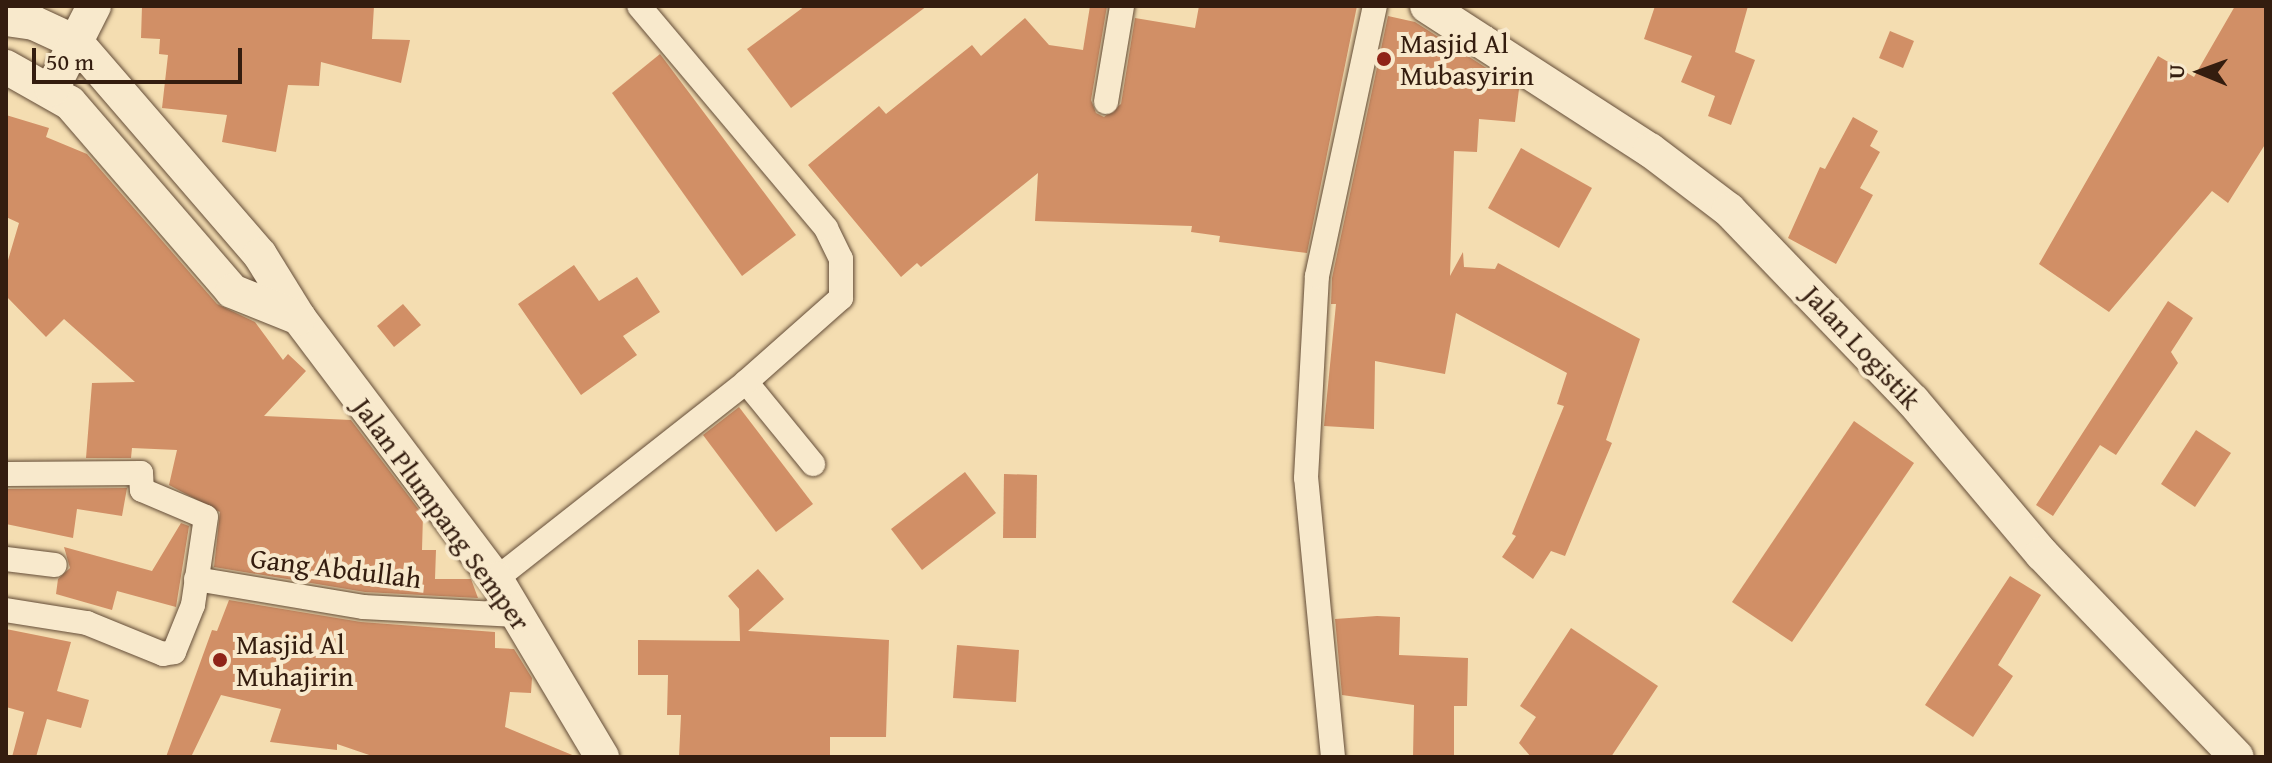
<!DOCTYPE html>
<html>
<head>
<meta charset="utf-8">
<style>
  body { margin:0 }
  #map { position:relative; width:2272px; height:763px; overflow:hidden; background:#f4ddb1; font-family:"Gentium Book Plus",serif }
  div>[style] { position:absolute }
  .building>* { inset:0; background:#d18f66 }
  .roads { filter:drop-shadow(0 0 2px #644d38) drop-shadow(0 0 2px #644d38) }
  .minor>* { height:24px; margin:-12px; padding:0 12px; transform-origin:12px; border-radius:12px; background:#f8e9cc }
  .secondary>* { height:34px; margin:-17px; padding:0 17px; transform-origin:17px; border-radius:17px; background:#f8e9cc }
  .dots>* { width:22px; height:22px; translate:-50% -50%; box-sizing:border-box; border:4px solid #f8e9cc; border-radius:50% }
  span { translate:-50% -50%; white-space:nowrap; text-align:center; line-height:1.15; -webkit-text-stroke:8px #f8e9cc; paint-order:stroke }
  .poi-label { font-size:28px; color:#341d0f }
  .left { translate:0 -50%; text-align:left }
  .street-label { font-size:28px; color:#341d0f }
  .frame { position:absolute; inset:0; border:8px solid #341d0f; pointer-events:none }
  .north { position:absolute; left:2160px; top:32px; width:80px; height:80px; -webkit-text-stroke:6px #f8e9cc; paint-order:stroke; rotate:271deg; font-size:22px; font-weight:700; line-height:32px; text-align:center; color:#341d0f }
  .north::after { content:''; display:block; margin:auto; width:28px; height:36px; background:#341d0f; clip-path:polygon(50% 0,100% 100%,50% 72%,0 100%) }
  .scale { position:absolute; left:32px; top:48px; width:210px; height:36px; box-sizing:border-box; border:4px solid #341d0f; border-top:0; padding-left:10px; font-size:24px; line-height:28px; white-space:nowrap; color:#341d0f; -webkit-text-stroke:6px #f8e9cc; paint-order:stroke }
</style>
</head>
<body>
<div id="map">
  <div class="building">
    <i style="clip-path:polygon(142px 6px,374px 6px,372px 39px,410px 40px,401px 83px,321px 62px,319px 86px,288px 85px,276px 152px,222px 142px,227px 115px,162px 108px,168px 55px,159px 54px,160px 39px,141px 38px)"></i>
    <i style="clip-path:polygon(805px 6px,927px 6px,791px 108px,747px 49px)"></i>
    <i style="clip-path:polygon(1090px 6px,1107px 6px,1091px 100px,1096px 113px,1104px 117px,1121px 104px,1135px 18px,1195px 28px,1199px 6px,1357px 6px,1307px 253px,1219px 242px,1220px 236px,1191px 232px,1192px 226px,1035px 221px,1038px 173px,921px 267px,917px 263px,901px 277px,808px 165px,879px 106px,886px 114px,972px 45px,981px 56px,1025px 18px,1049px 45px,1083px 50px)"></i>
    <i style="clip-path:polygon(1655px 6px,1748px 6px,1735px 52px,1755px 60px,1731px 125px,1708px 116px,1715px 96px,1681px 82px,1692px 56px,1644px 39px)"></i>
    <i style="clip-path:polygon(2235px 6px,2266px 6px,2266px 143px,2228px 203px,2212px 191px,2109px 312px,2039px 264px,2158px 56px,2194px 77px)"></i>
    <i style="clip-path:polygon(1388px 16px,1415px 22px,1519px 89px,1515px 122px,1479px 119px,1477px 152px,1454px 151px,1450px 276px,1463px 252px,1464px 267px,1495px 269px,1498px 263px,1640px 339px,1606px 440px,1612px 443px,1565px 556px,1551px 551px,1533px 579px,1502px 557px,1516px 536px,1512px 534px,1564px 406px,1557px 404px,1567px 373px,1456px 313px,1445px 374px,1375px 361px,1374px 429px,1324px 426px,1336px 304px,1331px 304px,1332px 278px)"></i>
    <i style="clip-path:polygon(1890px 31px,1914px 41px,1903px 68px,1879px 58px)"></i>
    <i style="clip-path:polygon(660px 54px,796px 235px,742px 276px,612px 93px)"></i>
    <i style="clip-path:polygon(6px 115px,49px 128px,46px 137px,87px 154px,217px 304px,255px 322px,283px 360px,288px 354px,306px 371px,264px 416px,351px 420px,423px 515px,422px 550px,436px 550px,435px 579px,471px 579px,478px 598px,365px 592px,214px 567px,220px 512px,169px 485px,177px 450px,132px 448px,131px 458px,86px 458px,92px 383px,135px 382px,64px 319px,46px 337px,6px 296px,6px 267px,19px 223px,6px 217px)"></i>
    <i style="clip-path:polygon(1853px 117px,1878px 131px,1870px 146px,1880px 152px,1860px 188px,1873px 195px,1836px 264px,1788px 238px,1820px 167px,1825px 169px)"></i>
    <i style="clip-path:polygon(1521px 148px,1592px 188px,1559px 248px,1488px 208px)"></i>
    <i style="clip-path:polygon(574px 265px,599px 301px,637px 277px,660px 312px,623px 336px,637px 355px,581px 395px,518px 304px)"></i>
    <i style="clip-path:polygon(2168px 301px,2193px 318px,2171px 352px,2178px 363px,2116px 455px,2100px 445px,2053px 516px,2036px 505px)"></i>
    <i style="clip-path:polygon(403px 304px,421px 325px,394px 347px,377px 326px)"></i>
    <i style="clip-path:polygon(739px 407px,813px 504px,776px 532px,703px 435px)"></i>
    <i style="clip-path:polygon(1854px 421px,1914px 463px,1792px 642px,1732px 602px)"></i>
    <i style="clip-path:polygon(2196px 430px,2231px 453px,2195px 507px,2161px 484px)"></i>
    <i style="clip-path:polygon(965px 472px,996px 513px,922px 570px,891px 529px)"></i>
    <i style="clip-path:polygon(1004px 474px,1037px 475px,1036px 538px,1003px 538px)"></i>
    <i style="clip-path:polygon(127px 488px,122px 516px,77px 509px,73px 538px,6px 524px,6px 489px)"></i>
    <i style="clip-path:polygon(181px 523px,189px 526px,176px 607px,117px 591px,112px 610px,56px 594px,58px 579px,70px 568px,64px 547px,152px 571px)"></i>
    <i style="clip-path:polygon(758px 569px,784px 599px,748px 631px,889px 640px,886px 737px,830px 737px,830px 757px,679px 757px,681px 715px,667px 715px,668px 675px,638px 675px,638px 640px,740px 641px,739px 609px,728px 596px)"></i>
    <i style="clip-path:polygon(2010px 576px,2041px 595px,1998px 665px,2013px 676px,1973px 737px,1925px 705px)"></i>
    <i style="clip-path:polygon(229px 600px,361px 622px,495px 632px,495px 648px,514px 649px,532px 678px,531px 693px,510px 692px,505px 727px,577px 757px,375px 757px,337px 744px,337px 750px,270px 742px,281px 709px,221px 695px,191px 757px,166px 757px,212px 630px,217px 631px)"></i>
    <i style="clip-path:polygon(1377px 616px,1400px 617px,1399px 655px,1468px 658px,1467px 706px,1454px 706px,1454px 757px,1413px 757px,1414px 705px,1342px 695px,1335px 619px)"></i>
    <i style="clip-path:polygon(1571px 628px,1658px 686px,1611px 757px,1531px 757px,1519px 743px,1536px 717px,1520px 706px)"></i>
    <i style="clip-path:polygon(6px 629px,71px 642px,57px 691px,89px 700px,81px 728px,47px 719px,36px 757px,12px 757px,24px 712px,6px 707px)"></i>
    <i style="clip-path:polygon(957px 645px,1019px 650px,1016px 702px,953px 698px)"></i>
  </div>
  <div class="roads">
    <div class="minor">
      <i style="left:1106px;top:102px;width:97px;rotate:-80.5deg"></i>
      <i style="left:746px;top:382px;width:106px;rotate:50.7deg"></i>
      <i style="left:6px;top:474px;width:135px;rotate:-0.4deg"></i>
      <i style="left:141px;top:473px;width:17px;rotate:87deg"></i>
      <i style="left:142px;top:490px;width:69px;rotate:22.9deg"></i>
      <i style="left:206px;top:517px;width:89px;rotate:98.4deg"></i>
      <i style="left:193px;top:605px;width:51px;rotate:112deg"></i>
      <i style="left:174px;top:652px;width:11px;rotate:170deg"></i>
      <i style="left:163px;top:654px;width:82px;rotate:-157.8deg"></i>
      <i style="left:87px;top:623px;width:82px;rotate:-170.9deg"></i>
      <i style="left:6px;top:559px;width:49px;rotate:7deg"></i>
      <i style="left:196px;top:579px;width:169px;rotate:9.5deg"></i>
      <i style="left:363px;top:607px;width:154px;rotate:3deg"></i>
      <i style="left:496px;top:579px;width:318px;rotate:-38.2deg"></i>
      <i style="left:746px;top:382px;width:127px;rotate:-41.5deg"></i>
      <i style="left:841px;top:298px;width:39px;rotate:-90deg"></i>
      <i style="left:841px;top:259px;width:34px;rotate:-116deg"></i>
      <i style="left:826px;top:228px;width:290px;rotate:-130.1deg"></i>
      <i style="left:1333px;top:757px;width:280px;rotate:-95.5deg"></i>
      <i style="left:1306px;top:478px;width:202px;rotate:-86.9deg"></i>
      <i style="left:1317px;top:276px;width:276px;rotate:-77.9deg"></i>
    </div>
    <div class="secondary">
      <i style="left:1427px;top:6px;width:265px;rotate:32.9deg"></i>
      <i style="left:1650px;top:150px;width:99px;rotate:37.2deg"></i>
      <i style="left:1729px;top:210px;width:265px;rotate:46.1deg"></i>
      <i style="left:1913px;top:401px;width:200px;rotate:49.9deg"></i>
      <i style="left:2042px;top:554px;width:281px;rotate:46.2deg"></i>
      <i style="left:6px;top:19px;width:28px;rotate:8deg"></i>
      <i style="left:34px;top:23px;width:47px;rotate:24.9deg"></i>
      <i style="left:77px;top:43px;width:280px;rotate:49.2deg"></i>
      <i style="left:260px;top:255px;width:74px;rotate:58.2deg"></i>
      <i style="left:299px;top:318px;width:327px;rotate:53deg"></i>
      <i style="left:496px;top:579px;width:207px;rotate:59.2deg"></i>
      <i style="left:6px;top:67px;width:73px;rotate:29.4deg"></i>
      <i style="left:70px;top:103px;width:248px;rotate:49.2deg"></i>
      <i style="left:232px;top:291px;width:72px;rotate:21.9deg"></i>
      <i style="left:52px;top:89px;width:93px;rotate:-63.2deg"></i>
    </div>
  </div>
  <div class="dots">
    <i style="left:1384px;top:59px;background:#8f2418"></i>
    <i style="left:220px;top:660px;background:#8f2418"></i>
  </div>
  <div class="poi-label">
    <span class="left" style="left:1400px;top:59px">Masjid Al<br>Mubasyirin</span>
    <span class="left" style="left:236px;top:660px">Masjid Al<br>Muhajirin</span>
  </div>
  <div class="street-label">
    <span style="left:1862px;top:347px;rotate:47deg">Jalan Logistik</span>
    <span style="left:442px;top:514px;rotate:54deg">Jalan Plumpang Semper</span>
    <span style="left:336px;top:568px;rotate:7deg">Gang Abdullah</span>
  </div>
  <div class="frame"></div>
  <div class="north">U</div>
  <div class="scale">50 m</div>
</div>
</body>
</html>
